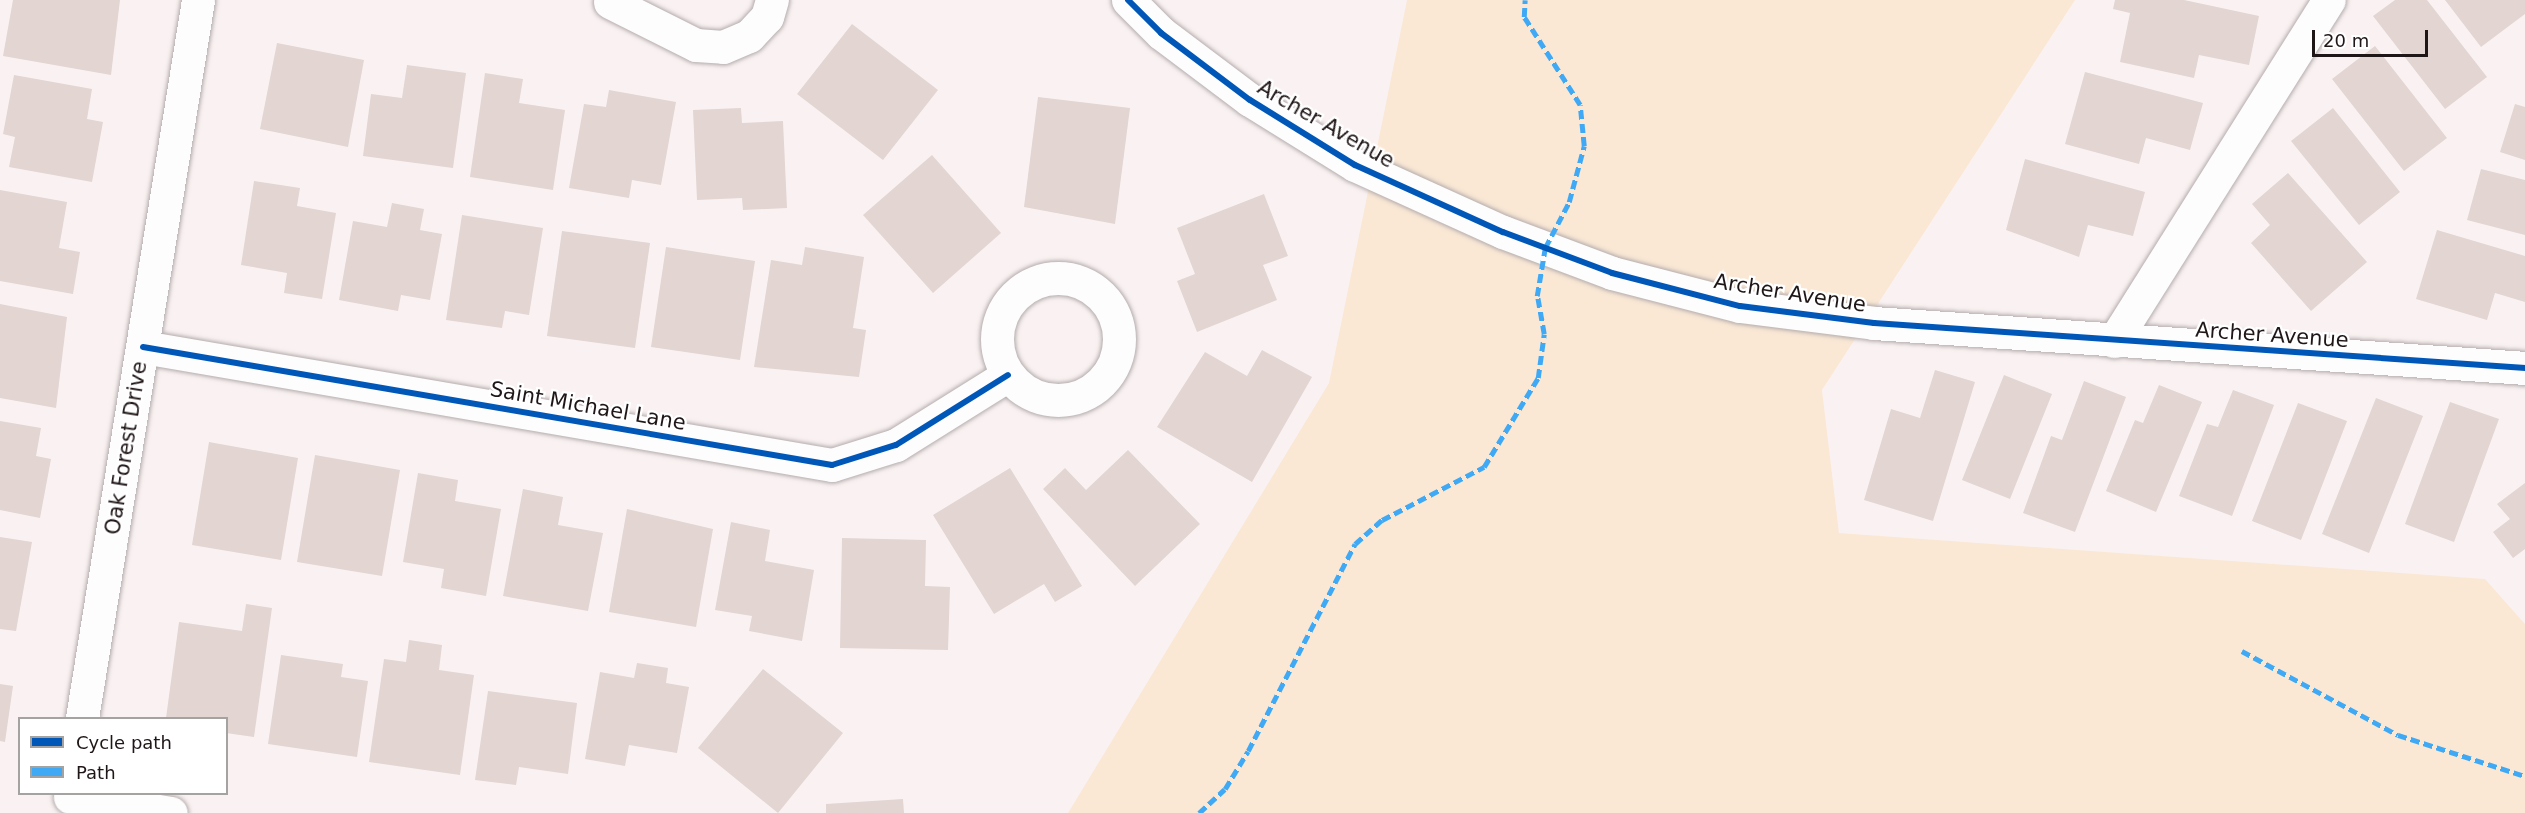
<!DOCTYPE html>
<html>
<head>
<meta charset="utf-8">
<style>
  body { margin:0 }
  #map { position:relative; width:2525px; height:813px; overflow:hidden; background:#faf2f2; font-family:"DejaVu Sans",sans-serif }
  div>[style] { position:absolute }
  .green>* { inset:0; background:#fae8d5 }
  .building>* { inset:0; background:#e2d5d2 }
  .roads { filter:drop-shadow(0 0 2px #b4acad) drop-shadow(0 0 2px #b4acad) }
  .minor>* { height:33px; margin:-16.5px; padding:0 16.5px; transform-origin:16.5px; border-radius:16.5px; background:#fefdfd }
  .minor>.ring { margin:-16.5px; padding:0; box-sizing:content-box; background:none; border:33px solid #fefdfd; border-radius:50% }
  .quiet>* { height:4.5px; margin-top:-2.25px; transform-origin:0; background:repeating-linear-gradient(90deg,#3fa9f5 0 9px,transparent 0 13.5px) }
  .cycleway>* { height:6px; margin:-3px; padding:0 3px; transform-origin:3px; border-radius:3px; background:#0057b8 }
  span { translate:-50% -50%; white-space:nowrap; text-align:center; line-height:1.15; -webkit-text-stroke:4.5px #fff; paint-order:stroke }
  .street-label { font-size:21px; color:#1f1617 }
  .legend { position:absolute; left:18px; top:717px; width:210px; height:78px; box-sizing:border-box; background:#fff; border:2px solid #a5a2a2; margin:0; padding:8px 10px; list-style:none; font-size:18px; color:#1f1617 }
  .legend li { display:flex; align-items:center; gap:12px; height:30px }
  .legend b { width:30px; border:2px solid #a5a2a2 }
  .scale { position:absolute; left:2312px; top:30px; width:116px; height:27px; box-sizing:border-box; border:3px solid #1f1617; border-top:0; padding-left:8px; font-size:18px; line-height:21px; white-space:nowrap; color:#1f1617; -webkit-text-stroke:4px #fff; paint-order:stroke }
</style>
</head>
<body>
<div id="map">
  <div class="green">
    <i style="clip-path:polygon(1407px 0,2075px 0,1822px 390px,1839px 533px,2485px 579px,2525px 624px,2525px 813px,1068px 813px,1329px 383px)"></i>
  </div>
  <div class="building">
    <i style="clip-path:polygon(13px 0,120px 0,111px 75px,3px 56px)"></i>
    <i style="clip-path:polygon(2115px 0,2184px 0,2259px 16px,2249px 65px,2199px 55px,2194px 78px,2120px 62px,2130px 13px,2113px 9px)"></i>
    <i style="clip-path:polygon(2395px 0,2427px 0,2487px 77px,2445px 109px,2373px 16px)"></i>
    <i style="clip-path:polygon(2445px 0,2525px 0,2525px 14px,2481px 47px)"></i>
    <i style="clip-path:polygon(852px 24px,938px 90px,883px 160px,797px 94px)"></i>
    <i style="clip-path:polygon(277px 43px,364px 60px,348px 147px,260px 129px)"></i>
    <i style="clip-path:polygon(2375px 46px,2447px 138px,2404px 171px,2332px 79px)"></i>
    <i style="clip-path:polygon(407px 65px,466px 73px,453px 168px,363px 156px,371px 94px,402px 98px)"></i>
    <i style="clip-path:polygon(2085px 72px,2203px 103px,2190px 150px,2146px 138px,2139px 164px,2065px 144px)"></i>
    <i style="clip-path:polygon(485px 73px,523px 79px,519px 103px,565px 110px,553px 190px,470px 177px)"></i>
    <i style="clip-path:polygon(14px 75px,92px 89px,87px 119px,103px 122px,92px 182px,9px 167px,15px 137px,3px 134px)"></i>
    <i style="clip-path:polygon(609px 90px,676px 102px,661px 185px,632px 180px,629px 198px,569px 188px,584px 104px,606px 107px)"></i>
    <i style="clip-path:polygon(1038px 97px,1130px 108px,1115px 224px,1024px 207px)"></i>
    <i style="clip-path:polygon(2515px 104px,2525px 107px,2525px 160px,2500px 152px)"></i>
    <i style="clip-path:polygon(741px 108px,742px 123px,783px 121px,787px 208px,743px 210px,742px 198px,697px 200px,693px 110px)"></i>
    <i style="clip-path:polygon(2333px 108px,2400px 192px,2359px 225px,2291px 141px)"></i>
    <i style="clip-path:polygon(932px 155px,1001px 233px,933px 293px,863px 215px)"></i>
    <i style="clip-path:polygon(2025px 159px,2145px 192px,2133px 236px,2088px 225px,2079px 257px,2006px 230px)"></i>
    <i style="clip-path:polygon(2481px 169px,2525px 180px,2525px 235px,2467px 220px)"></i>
    <i style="clip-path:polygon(2288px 173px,2367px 262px,2311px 311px,2251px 243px,2270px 225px,2252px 204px)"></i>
    <i style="clip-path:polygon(254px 181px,300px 188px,297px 206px,336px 213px,322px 299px,284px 293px,287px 273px,241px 265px)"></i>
    <i style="clip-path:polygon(0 190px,67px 202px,59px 248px,80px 252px,73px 294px,0 281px)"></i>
    <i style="clip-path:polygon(1264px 194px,1288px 256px,1263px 265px,1277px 300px,1197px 332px,1177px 281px,1195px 274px,1177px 228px)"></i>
    <i style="clip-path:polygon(392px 203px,424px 209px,420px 230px,442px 234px,430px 300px,401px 295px,398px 311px,339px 300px,353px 221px,387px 227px)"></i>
    <i style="clip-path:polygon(462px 215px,543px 228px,529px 315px,505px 311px,502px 328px,446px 320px)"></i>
    <i style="clip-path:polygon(2437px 230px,2525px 256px,2525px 302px,2495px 293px,2487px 320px,2416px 299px)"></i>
    <i style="clip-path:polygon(562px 231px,650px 243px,635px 348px,547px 336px)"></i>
    <i style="clip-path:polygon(666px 247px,755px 261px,740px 360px,651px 347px)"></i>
    <i style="clip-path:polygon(805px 247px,864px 257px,853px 328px,866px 330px,859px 377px,754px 367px,771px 260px,802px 265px)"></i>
    <i style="clip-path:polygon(0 304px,67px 317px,56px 408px,0 398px)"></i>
    <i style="clip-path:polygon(1262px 350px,1312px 377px,1252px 482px,1157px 427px,1205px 352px,1247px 376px)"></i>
    <i style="clip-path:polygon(1935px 370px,1975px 382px,1933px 521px,1864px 500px,1891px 409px,1920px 418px)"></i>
    <i style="clip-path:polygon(2004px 375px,2052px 394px,2010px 499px,1962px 480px)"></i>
    <i style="clip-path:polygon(2084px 381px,2126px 397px,2075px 532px,2023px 513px,2051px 436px,2062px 440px)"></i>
    <i style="clip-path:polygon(2159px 385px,2202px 402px,2156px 512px,2106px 491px,2135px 420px,2143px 423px)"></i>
    <i style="clip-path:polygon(2233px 390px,2274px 405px,2232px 516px,2179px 496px,2207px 424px,2218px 427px)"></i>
    <i style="clip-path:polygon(2376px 398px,2423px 416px,2369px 553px,2322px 534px)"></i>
    <i style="clip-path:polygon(2450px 402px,2499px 419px,2454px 542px,2405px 524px)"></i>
    <i style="clip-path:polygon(2298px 403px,2347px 421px,2301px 540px,2252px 521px)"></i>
    <i style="clip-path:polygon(0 421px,41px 428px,36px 456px,51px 459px,40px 518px,0 510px)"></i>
    <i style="clip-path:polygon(209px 442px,298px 458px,281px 560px,192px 545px)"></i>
    <i style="clip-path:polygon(1128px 450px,1200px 524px,1135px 586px,1043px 489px,1065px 468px,1086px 490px)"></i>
    <i style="clip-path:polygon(315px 455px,400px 470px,382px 576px,297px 562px)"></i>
    <i style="clip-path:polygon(1010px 468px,1082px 586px,1055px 602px,1044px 584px,994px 614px,933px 515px)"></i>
    <i style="clip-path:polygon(418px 473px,458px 480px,455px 501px,501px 509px,486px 596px,441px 588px,444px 569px,403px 562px)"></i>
    <i style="clip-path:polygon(2525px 483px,2525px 549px,2513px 558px,2493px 532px,2510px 519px,2497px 504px)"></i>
    <i style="clip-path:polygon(523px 489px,563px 497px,558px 525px,603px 533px,588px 611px,503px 596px)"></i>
    <i style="clip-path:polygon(627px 509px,713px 529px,696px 627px,609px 612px)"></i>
    <i style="clip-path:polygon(731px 522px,770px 530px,765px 561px,814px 570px,802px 641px,749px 631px,752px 616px,715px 610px)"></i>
    <i style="clip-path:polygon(0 537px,32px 542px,16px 631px,0 629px)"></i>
    <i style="clip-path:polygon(842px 538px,926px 540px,925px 586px,950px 587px,948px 650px,840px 648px)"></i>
    <i style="clip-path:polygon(246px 604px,272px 608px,254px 737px,226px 733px,226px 718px,166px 718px,179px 622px,242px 631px)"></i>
    <i style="clip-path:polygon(409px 640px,442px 645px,439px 670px,474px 675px,460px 775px,369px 762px,384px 659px,406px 662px)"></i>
    <i style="clip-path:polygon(281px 655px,343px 664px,341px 677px,368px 681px,357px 757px,268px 744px)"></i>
    <i style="clip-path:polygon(637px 663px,668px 668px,666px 683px,689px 687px,677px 753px,629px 745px,625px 766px,585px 759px,600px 672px,634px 678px)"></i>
    <i style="clip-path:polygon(763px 669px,843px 733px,778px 813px,698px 748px)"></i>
    <i style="clip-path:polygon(0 684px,13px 686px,5px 742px,0 741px)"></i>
    <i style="clip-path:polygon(488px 691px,577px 703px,568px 774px,519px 767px,516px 785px,475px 780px)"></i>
    <i style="clip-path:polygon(903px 799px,904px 813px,826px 813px,826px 804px)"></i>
  </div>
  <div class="roads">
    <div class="minor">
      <i style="left:1128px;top:0;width:47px;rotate:45deg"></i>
      <i style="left:1161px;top:33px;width:111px;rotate:37deg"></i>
      <i style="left:1250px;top:100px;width:123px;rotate:31.8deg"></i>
      <i style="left:1355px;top:165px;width:162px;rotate:24.4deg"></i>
      <i style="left:1503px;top:232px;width:116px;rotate:20.6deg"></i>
      <i style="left:1612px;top:273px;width:132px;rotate:14.5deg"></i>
      <i style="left:1740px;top:306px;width:135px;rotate:7.2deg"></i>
      <i style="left:1874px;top:323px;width:653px;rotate:3.95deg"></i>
      <i style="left:610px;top:2px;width:96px;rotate:26.6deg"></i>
      <i style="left:696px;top:45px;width:27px;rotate:4deg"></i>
      <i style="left:723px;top:47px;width:28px;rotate:-23deg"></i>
      <i style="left:749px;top:36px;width:26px;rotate:-47deg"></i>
      <i style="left:767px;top:17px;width:18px;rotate:-74deg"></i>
      <i class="ring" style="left:997px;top:278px;width:89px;height:89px"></i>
      <i style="left:2114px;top:341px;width:403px;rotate:-57.8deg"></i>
      <i style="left:143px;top:347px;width:699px;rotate:9.72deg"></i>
      <i style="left:832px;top:465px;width:67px;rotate:-17.4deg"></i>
      <i style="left:896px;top:445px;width:132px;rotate:-32deg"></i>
      <i style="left:82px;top:718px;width:727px;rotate:-80.82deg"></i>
      <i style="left:70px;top:797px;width:102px;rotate:9deg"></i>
    </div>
  </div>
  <div class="quiet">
    <i style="left:2242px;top:651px;width:177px;rotate:28.3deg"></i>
    <i style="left:2398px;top:735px;width:133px;rotate:17.9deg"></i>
    <i style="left:1199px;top:813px;width:35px;rotate:-43deg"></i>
    <i style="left:1225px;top:789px;width:44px;rotate:-58.8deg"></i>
    <i style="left:1248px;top:751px;width:233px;rotate:-62.7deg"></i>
    <i style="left:1355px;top:544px;width:36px;rotate:-42deg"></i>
    <i style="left:1382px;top:520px;width:115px;rotate:-27.5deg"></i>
    <i style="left:1484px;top:467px;width:104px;rotate:-58.8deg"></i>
    <i style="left:1538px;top:378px;width:44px;rotate:-82.2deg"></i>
    <i style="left:1544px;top:334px;width:39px;rotate:-100deg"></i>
    <i style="left:1537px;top:296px;width:49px;rotate:-80.5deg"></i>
    <i style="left:1545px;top:248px;width:52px;rotate:-62.4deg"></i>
    <i style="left:1569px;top:202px;width:58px;rotate:-75deg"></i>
    <i style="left:1584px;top:146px;width:41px;rotate:-95.6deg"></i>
    <i style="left:1580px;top:105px;width:104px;rotate:-122.5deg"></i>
    <i style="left:1524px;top:17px;width:17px;rotate:-87deg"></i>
  </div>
  <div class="cycleway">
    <i style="left:1128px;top:0;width:47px;rotate:45deg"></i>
    <i style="left:1161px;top:33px;width:111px;rotate:37deg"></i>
    <i style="left:1250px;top:100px;width:123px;rotate:31.8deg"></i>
    <i style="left:1355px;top:165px;width:162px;rotate:24.4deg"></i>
    <i style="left:1503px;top:232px;width:116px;rotate:20.6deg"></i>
    <i style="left:1612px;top:273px;width:132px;rotate:14.5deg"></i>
    <i style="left:1740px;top:306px;width:135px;rotate:7.2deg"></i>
    <i style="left:1874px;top:323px;width:653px;rotate:3.95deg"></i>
    <i style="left:143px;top:347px;width:699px;rotate:9.72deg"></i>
    <i style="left:832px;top:465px;width:67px;rotate:-17.4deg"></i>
    <i style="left:896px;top:445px;width:132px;rotate:-32deg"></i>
  </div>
  <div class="street-label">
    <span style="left:1326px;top:124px;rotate:30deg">Archer Avenue</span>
    <span style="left:1790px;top:293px;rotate:9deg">Archer Avenue</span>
    <span style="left:2272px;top:335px;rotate:4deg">Archer Avenue</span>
    <span style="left:588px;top:406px;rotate:10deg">Saint Michael Lane</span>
    <span style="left:126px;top:448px;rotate:-81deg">Oak Forest Drive</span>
  </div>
  <ul class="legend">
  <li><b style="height:8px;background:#0057b8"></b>Cycle path</li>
  <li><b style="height:8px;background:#3fa9f5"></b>Path</li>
  </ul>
  <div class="scale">20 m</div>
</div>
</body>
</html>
